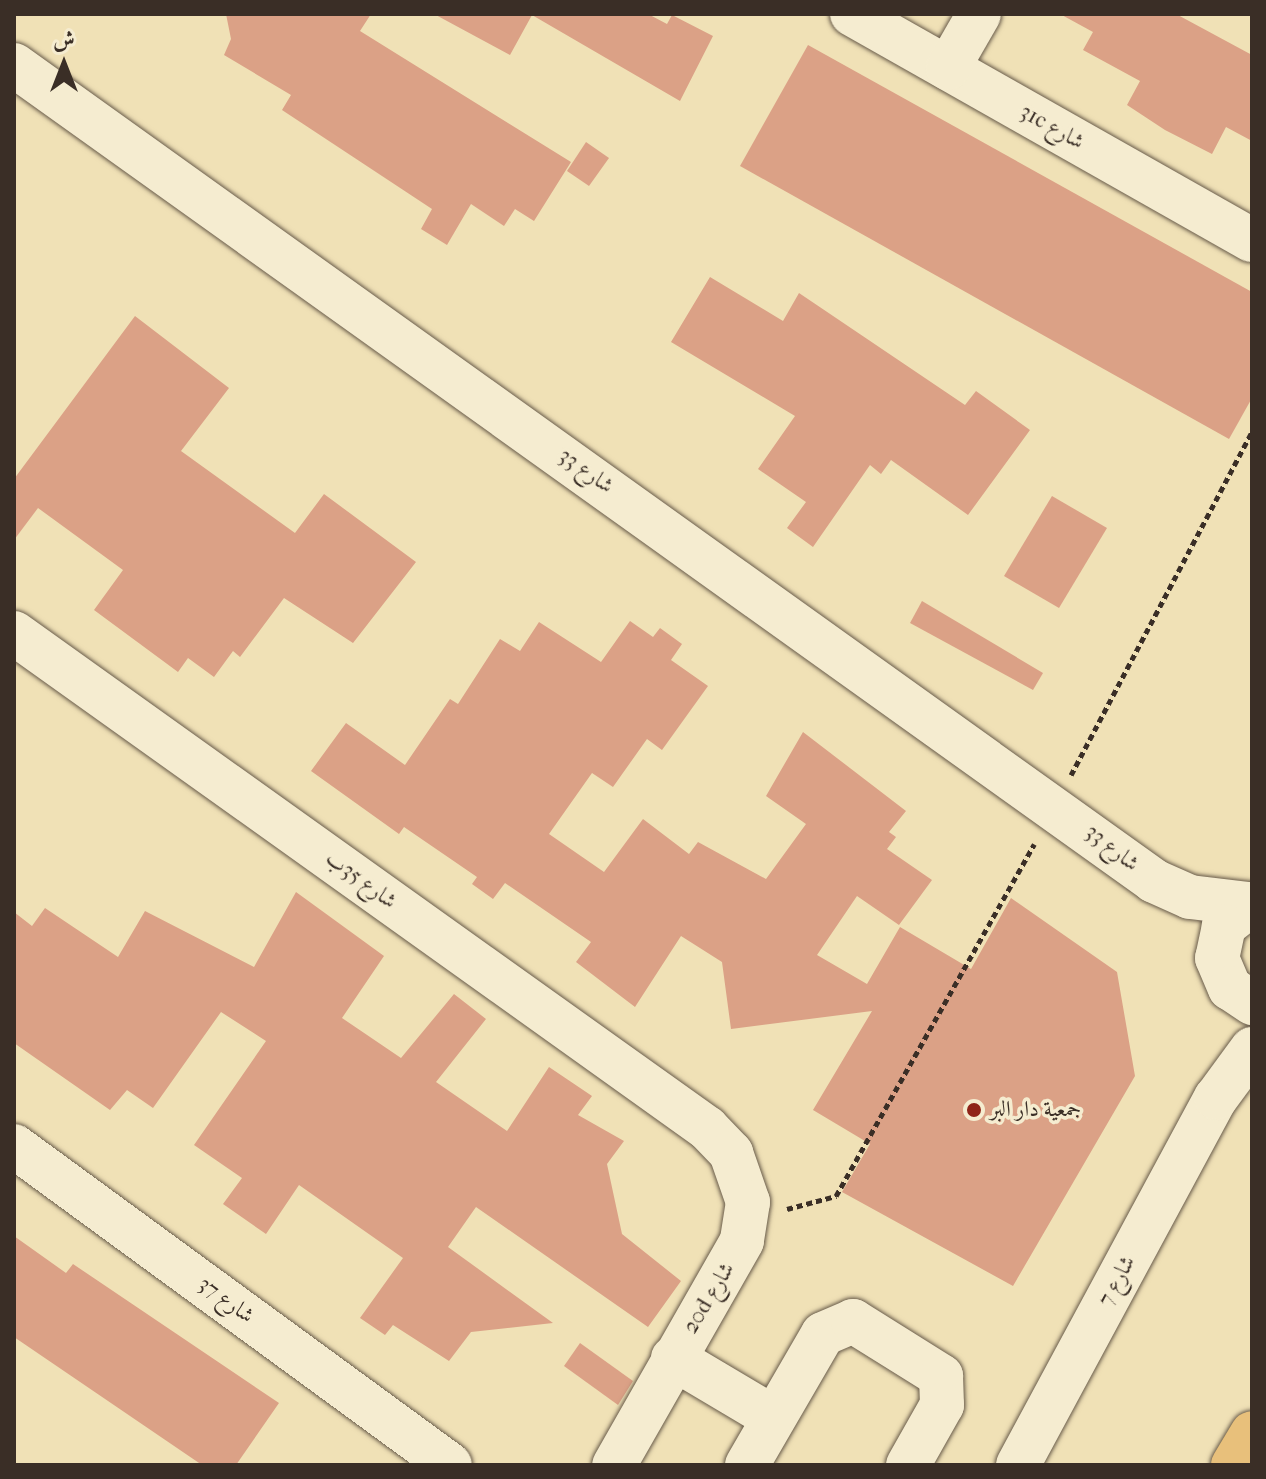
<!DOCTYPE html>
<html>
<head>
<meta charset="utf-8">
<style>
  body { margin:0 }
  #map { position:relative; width:1266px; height:1479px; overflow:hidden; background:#f0e1b6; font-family:"IM FELL French Canon",Amiri,serif }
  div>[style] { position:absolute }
  .building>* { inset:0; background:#dba186 }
  .path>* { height:5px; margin-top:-2.5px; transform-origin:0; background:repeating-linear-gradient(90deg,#3a2e26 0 6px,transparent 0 10px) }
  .roads { filter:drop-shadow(0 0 2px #685b4a) drop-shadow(0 0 2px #685b4a) }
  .minor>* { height:44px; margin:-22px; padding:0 22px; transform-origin:22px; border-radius:22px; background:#f5ecd0 }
  .highway>* { height:44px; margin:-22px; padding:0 22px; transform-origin:22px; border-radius:22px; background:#e8c07b }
  .dots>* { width:22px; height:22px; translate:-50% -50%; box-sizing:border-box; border:4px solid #f5ecd0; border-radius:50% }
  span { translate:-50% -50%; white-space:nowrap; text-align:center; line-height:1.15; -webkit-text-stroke:7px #f5ecd0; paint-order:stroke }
  .street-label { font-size:22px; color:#3a2e26 }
  .poi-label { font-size:22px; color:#3a2e26 }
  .left { translate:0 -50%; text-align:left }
  .frame { position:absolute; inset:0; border:16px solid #3a2e26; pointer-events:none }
  .north { position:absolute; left:24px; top:24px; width:80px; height:80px; -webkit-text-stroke:6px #f5ecd0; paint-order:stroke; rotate:0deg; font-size:22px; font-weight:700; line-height:32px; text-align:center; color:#3a2e26 }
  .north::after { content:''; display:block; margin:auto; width:28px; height:36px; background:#3a2e26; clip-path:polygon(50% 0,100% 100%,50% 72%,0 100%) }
</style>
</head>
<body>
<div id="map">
  <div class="building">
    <i style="clip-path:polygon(226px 14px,371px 14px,360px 31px,571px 162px,534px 221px,515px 209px,504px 226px,471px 204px,447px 245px,421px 229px,432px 209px,282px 110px,291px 95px,224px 55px,231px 39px)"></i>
    <i style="clip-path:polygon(434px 14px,648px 14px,667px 24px,672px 15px,713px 36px,680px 101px,532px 15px,510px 55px)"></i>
    <i style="clip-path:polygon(1060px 14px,1176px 14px,1252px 55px,1252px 141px,1226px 127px,1212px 154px,1165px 130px,1127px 105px,1140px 81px,1083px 50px,1093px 32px)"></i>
    <i style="clip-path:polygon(808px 45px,1252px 292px,1252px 398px,1229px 439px,740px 166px)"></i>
    <i style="clip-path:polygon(586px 142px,609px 158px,589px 186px,567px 171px)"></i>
    <i style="clip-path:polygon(710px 277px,783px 321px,799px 293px,965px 405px,976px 391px,1030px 430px,968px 515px,891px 460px,881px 474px,870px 465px,813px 547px,787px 528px,806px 502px,758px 469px,795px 416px,671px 342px)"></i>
    <i style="clip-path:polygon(135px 316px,229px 388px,181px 451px,295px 533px,324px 494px,416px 562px,353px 643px,284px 598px,240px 657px,233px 651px,214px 677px,188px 658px,178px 672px,94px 610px,123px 570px,38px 508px,14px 540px,14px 479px)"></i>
    <i style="clip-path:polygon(1052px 496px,1107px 528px,1059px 608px,1004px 576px)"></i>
    <i style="clip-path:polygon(922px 601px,1043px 673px,1033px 690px,910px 623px)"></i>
    <i style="clip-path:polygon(630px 621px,653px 637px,660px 628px,682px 644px,671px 660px,708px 686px,662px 750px,647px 739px,613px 787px,592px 773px,549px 834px,604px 872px,643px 819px,689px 854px,698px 842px,766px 879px,806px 824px,766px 796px,803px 732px,906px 811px,889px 832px,896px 837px,887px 849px,932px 880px,899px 925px,857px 896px,817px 955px,867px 984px,900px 927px,971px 969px,1011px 898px,1117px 972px,1135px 1076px,1013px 1286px,842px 1192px,870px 1144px,813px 1110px,872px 1011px,731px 1029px,722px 962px,681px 936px,635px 1007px,576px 962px,591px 942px,505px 883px,493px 899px,472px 884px,477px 877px,404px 827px,399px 834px,311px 771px,346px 723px,405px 765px,450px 699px,458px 704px,500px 639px,520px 651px,539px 622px,601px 662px)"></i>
    <i style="clip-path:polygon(296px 892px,384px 956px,342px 1018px,401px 1058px,454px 994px,486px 1019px,436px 1082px,507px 1131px,549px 1067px,592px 1096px,578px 1115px,624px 1141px,607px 1164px,622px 1234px,681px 1281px,648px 1327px,476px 1207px,448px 1247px,553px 1323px,471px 1332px,449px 1361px,393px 1325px,385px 1335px,360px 1318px,403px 1258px,299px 1185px,266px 1234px,223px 1204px,242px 1178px,194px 1145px,266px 1041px,221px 1012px,153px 1108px,127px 1090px,110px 1110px,14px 1043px,14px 912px,32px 926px,45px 908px,118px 957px,145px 911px,254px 967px)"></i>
    <i style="clip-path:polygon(14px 1236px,66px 1273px,73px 1264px,279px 1403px,236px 1465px,202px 1465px,14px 1337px)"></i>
    <i style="clip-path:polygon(580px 1343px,633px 1381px,618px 1405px,564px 1366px)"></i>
  </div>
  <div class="path">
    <i style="left:1071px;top:775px;width:389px;rotate:-62.2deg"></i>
    <i style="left:787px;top:1209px;width:51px;rotate:-14.9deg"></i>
    <i style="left:836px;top:1196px;width:404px;rotate:-60.6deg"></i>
  </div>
  <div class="roads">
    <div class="minor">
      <i style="left:852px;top:14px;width:459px;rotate:29.5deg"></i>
      <i style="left:14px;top:65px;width:1402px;rotate:35.59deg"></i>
      <i style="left:1154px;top:881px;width:39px;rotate:24deg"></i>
      <i style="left:1190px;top:897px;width:59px;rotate:6.8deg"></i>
      <i style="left:948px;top:68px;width:62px;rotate:-60.1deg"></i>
      <i style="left:14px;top:633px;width:852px;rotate:35.54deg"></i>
      <i style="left:707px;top:1128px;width:35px;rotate:46deg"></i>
      <i style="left:731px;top:1153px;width:52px;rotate:70.9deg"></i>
      <i style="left:748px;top:1202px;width:39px;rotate:99deg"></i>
      <i style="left:742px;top:1241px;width:258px;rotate:119.7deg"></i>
      <i style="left:1252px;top:904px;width:36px;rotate:142deg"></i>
      <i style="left:1224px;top:926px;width:33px;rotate:102deg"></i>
      <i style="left:1217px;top:958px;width:33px;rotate:67deg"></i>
      <i style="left:1230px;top:988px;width:27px;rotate:34deg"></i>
      <i style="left:14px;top:1146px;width:540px;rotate:36.19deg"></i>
      <i style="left:673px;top:1358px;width:117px;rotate:30.7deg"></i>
      <i style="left:747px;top:1465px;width:151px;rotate:-59.9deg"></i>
      <i style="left:823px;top:1334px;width:33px;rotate:-23deg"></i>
      <i style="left:853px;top:1321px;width:104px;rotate:32deg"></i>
      <i style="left:941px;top:1376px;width:29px;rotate:88deg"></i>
      <i style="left:942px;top:1405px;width:69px;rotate:119.5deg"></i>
      <i style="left:1018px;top:1465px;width:417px;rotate:-61.7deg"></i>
      <i style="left:1216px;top:1098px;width:61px;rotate:-53.7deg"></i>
    </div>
    <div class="highway">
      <i style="left:1233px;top:1465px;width:37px;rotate:-59deg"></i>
    </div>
  </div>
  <div class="dots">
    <i style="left:974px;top:1110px;background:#8f2418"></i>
  </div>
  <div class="street-label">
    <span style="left:1052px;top:127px;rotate:29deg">31c شارع</span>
    <span style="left:586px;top:471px;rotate:35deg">شارع 33</span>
    <span style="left:1112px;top:848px;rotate:38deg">شارع 33</span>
    <span style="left:361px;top:880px;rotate:36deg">شارع 35ب</span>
    <span style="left:1117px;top:1281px;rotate:-62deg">شارع 7</span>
    <span style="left:709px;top:1298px;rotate:-59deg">20d شارع</span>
    <span style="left:226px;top:1300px;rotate:36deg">شارع 37</span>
  </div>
  <div class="poi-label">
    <span class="left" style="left:990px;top:1110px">جمعية دار البر</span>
  </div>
  <div class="frame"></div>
  <div class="north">ش</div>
</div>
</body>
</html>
